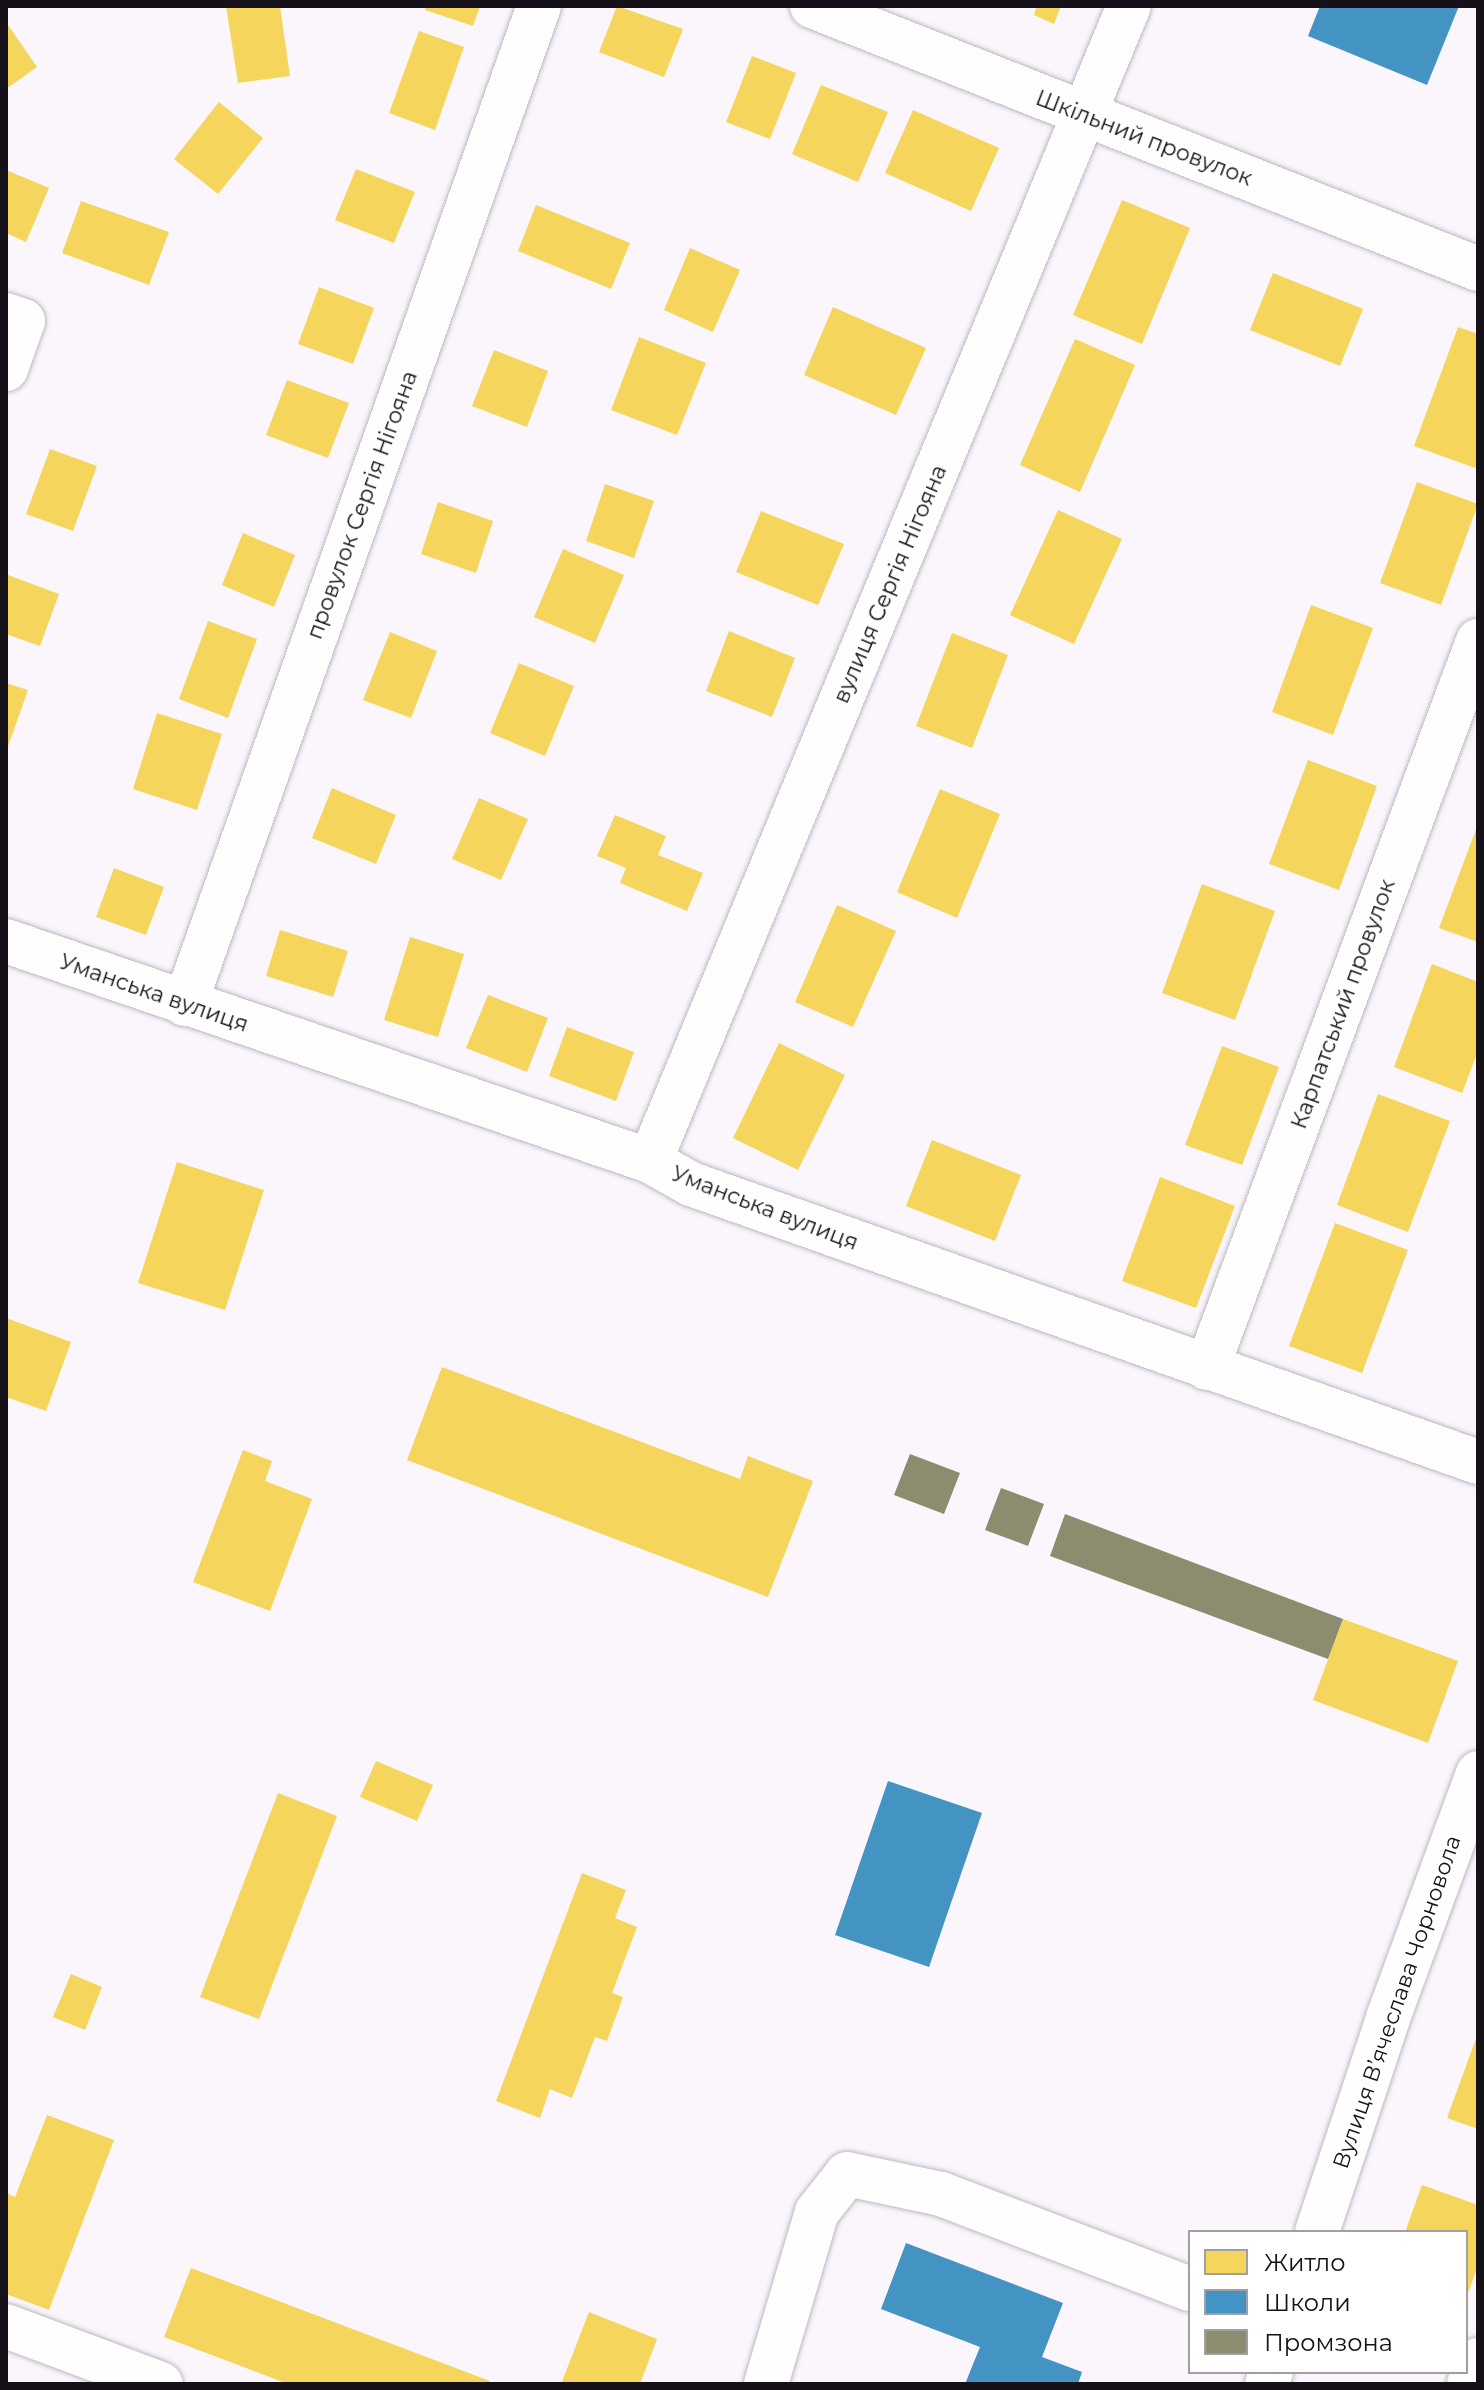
<!DOCTYPE html>
<html>
<head>
<meta charset="utf-8">
<style>
  body { margin:0 }
  #map { position:relative; width:1484px; height:2390px; overflow:hidden; background:#faf6fc; font-family:Montserrat,sans-serif }
  div>[style] { position:absolute }
  .homes>* { inset:0; background:#f6d55c }
  .schools>* { inset:0; background:#4393c3 }
  .industry>* { inset:0; background:#8c8c6e }
  .roads { filter:drop-shadow(0 0 2px #beb8c0) drop-shadow(0 0 2px #beb8c0) }
  .minor>* { height:44px; margin:-22px; padding:0 22px; transform-origin:22px; border-radius:22px; background:#fefeff }
  span { translate:-50% -50%; white-space:nowrap; text-align:center; line-height:1.15; -webkit-text-stroke:8px #fff; paint-order:stroke }
  .street-label { font-size:22px; color:#161018 }
  .frame { position:absolute; inset:0; border:8px solid #161018; pointer-events:none }
  .legend { position:absolute; left:1188px; top:2230px; width:280px; height:144px; box-sizing:border-box; background:#fff; border:2px solid #a29fa3; margin:0; padding:10px 14px; list-style:none; font-size:24px; color:#161018 }
  .legend li { display:flex; align-items:center; gap:16px; height:40px }
  .legend b { width:40px; border:2px solid #a29fa3 }
</style>
</head>
<body>
<div id="map">
  <div class="homes">
    <i style="clip-path:polygon(226px 6px,280px 6px,290px 76px,238px 83px)"></i>
    <i style="clip-path:polygon(426px 6px,480px 6px,473px 26px,425px 10px)"></i>
    <i style="clip-path:polygon(617px 6px,683px 29px,664px 77px,599px 52px)"></i>
    <i style="clip-path:polygon(1037px 6px,1061px 6px,1054px 24px,1034px 15px)"></i>
    <i style="clip-path:polygon(6px 22px,37px 67px,6px 89px)"></i>
    <i style="clip-path:polygon(419px 31px,464px 47px,435px 130px,389px 113px)"></i>
    <i style="clip-path:polygon(752px 56px,796px 73px,770px 139px,726px 122px)"></i>
    <i style="clip-path:polygon(821px 85px,888px 112px,858px 182px,792px 154px)"></i>
    <i style="clip-path:polygon(219px 102px,263px 138px,218px 194px,174px 159px)"></i>
    <i style="clip-path:polygon(913px 110px,999px 148px,971px 211px,885px 173px)"></i>
    <i style="clip-path:polygon(356px 169px,415px 192px,394px 243px,335px 220px)"></i>
    <i style="clip-path:polygon(6px 170px,49px 188px,26px 242px,6px 233px)"></i>
    <i style="clip-path:polygon(1122px 200px,1190px 228px,1142px 344px,1073px 315px)"></i>
    <i style="clip-path:polygon(81px 201px,169px 232px,149px 285px,62px 253px)"></i>
    <i style="clip-path:polygon(536px 205px,630px 243px,611px 289px,518px 251px)"></i>
    <i style="clip-path:polygon(690px 248px,740px 270px,713px 332px,664px 310px)"></i>
    <i style="clip-path:polygon(1273px 273px,1363px 309px,1340px 366px,1250px 330px)"></i>
    <i style="clip-path:polygon(319px 287px,374px 308px,353px 364px,298px 344px)"></i>
    <i style="clip-path:polygon(833px 307px,926px 348px,896px 415px,804px 375px)"></i>
    <i style="clip-path:polygon(1458px 327px,1478px 334px,1478px 469px,1414px 446px)"></i>
    <i style="clip-path:polygon(639px 337px,706px 363px,677px 435px,611px 410px)"></i>
    <i style="clip-path:polygon(1075px 339px,1135px 365px,1080px 492px,1020px 465px)"></i>
    <i style="clip-path:polygon(494px 350px,548px 371px,527px 427px,472px 406px)"></i>
    <i style="clip-path:polygon(287px 380px,349px 403px,328px 458px,266px 435px)"></i>
    <i style="clip-path:polygon(50px 449px,97px 466px,73px 531px,26px 514px)"></i>
    <i style="clip-path:polygon(1417px 482px,1478px 504px,1441px 605px,1380px 583px)"></i>
    <i style="clip-path:polygon(605px 484px,654px 501px,634px 558px,586px 541px)"></i>
    <i style="clip-path:polygon(438px 502px,493px 521px,476px 573px,421px 554px)"></i>
    <i style="clip-path:polygon(1058px 510px,1122px 539px,1074px 644px,1010px 615px)"></i>
    <i style="clip-path:polygon(761px 511px,844px 544px,818px 605px,736px 572px)"></i>
    <i style="clip-path:polygon(243px 533px,295px 555px,274px 607px,222px 585px)"></i>
    <i style="clip-path:polygon(563px 549px,624px 575px,595px 643px,534px 617px)"></i>
    <i style="clip-path:polygon(8px 575px,59px 594px,40px 646px,6px 634px)"></i>
    <i style="clip-path:polygon(1311px 605px,1373px 628px,1333px 735px,1272px 712px)"></i>
    <i style="clip-path:polygon(208px 621px,257px 639px,228px 718px,179px 699px)"></i>
    <i style="clip-path:polygon(729px 631px,795px 658px,772px 717px,706px 691px)"></i>
    <i style="clip-path:polygon(390px 632px,437px 651px,411px 718px,363px 700px)"></i>
    <i style="clip-path:polygon(952px 633px,1008px 655px,972px 748px,916px 726px)"></i>
    <i style="clip-path:polygon(519px 663px,574px 686px,545px 756px,490px 733px)"></i>
    <i style="clip-path:polygon(6px 683px,28px 690px,6px 752px)"></i>
    <i style="clip-path:polygon(157px 713px,222px 734px,197px 810px,133px 789px)"></i>
    <i style="clip-path:polygon(1308px 760px,1377px 786px,1339px 890px,1269px 864px)"></i>
    <i style="clip-path:polygon(332px 788px,396px 815px,376px 864px,312px 838px)"></i>
    <i style="clip-path:polygon(940px 789px,1000px 814px,957px 918px,897px 892px)"></i>
    <i style="clip-path:polygon(479px 798px,528px 819px,501px 880px,452px 859px)"></i>
    <i style="clip-path:polygon(615px 815px,666px 836px,658px 855px,703px 873px,687px 911px,620px 883px,626px 868px,597px 856px)"></i>
    <i style="clip-path:polygon(1478px 824px,1478px 942px,1439px 928px)"></i>
    <i style="clip-path:polygon(114px 868px,164px 887px,146px 935px,96px 917px)"></i>
    <i style="clip-path:polygon(1202px 884px,1275px 911px,1235px 1020px,1162px 993px)"></i>
    <i style="clip-path:polygon(837px 905px,896px 931px,853px 1027px,795px 1002px)"></i>
    <i style="clip-path:polygon(280px 930px,348px 951px,333px 997px,266px 976px)"></i>
    <i style="clip-path:polygon(410px 937px,464px 954px,438px 1037px,384px 1020px)"></i>
    <i style="clip-path:polygon(1432px 964px,1478px 982px,1478px 1051px,1462px 1093px,1394px 1067px)"></i>
    <i style="clip-path:polygon(488px 995px,548px 1018px,527px 1072px,466px 1048px)"></i>
    <i style="clip-path:polygon(567px 1027px,634px 1052px,616px 1101px,549px 1076px)"></i>
    <i style="clip-path:polygon(779px 1043px,845px 1075px,798px 1170px,733px 1138px)"></i>
    <i style="clip-path:polygon(1222px 1046px,1279px 1067px,1242px 1165px,1185px 1145px)"></i>
    <i style="clip-path:polygon(1378px 1094px,1450px 1121px,1408px 1232px,1337px 1205px)"></i>
    <i style="clip-path:polygon(932px 1140px,1021px 1175px,995px 1241px,906px 1206px)"></i>
    <i style="clip-path:polygon(177px 1162px,264px 1190px,225px 1310px,138px 1283px)"></i>
    <i style="clip-path:polygon(1160px 1177px,1235px 1206px,1196px 1308px,1122px 1281px)"></i>
    <i style="clip-path:polygon(1335px 1223px,1408px 1250px,1362px 1373px,1289px 1346px)"></i>
    <i style="clip-path:polygon(6px 1318px,71px 1342px,46px 1411px,6px 1397px)"></i>
    <i style="clip-path:polygon(442px 1367px,740px 1479px,748px 1456px,813px 1481px,768px 1597px,407px 1460px)"></i>
    <i style="clip-path:polygon(243px 1450px,272px 1461px,265px 1481px,312px 1499px,270px 1611px,193px 1582px)"></i>
    <i style="clip-path:polygon(1343px 1619px,1458px 1661px,1428px 1743px,1313px 1700px)"></i>
    <i style="clip-path:polygon(376px 1761px,433px 1785px,417px 1821px,360px 1797px)"></i>
    <i style="clip-path:polygon(278px 1793px,337px 1816px,259px 2019px,200px 1997px)"></i>
    <i style="clip-path:polygon(582px 1873px,626px 1890px,615px 1918px,637px 1927px,612px 1993px,623px 1997px,607px 2041px,595px 2037px,572px 2098px,550px 2089px,540px 2118px,496px 2101px)"></i>
    <i style="clip-path:polygon(71px 1974px,102px 1987px,85px 2030px,53px 2017px)"></i>
    <i style="clip-path:polygon(1478px 2033px,1478px 2129px,1447px 2118px)"></i>
    <i style="clip-path:polygon(47px 2115px,114px 2140px,49px 2310px,6px 2294px,6px 2193px,15px 2197px)"></i>
    <i style="clip-path:polygon(1422px 2185px,1478px 2205px,1478px 2266px,1466px 2298px,1466px 2232px,1405px 2232px)"></i>
    <i style="clip-path:polygon(191px 2268px,490px 2381px,489px 2384px,288px 2384px,164px 2337px)"></i>
    <i style="clip-path:polygon(589px 2312px,657px 2339px,640px 2384px,561px 2384px)"></i>
  </div>
  <div class="schools">
    <i style="clip-path:polygon(1320px 6px,1459px 6px,1427px 85px,1308px 36px)"></i>
    <i style="clip-path:polygon(888px 1781px,982px 1813px,929px 1967px,835px 1935px)"></i>
    <i style="clip-path:polygon(906px 2243px,1063px 2303px,1042px 2357px,1082px 2372px,1078px 2384px,965px 2384px,980px 2347px,881px 2309px)"></i>
  </div>
  <div class="industry">
    <i style="clip-path:polygon(910px 1454px,960px 1473px,944px 1514px,894px 1495px)"></i>
    <i style="clip-path:polygon(1001px 1488px,1044px 1504px,1028px 1546px,985px 1530px)"></i>
    <i style="clip-path:polygon(1065px 1514px,1343px 1619px,1328px 1659px,1050px 1556px)"></i>
  </div>
  <div class="roads">
    <div class="minor">
      <i style="left:812px;top:6px;width:716px;rotate:21.55deg"></i>
      <i style="left:6px;top:315px;width:18px;rotate:19deg"></i>
      <i style="left:23px;top:321px;width:51px;rotate:109.5deg"></i>
      <i style="left:6px;top:941px;width:681px;rotate:18.86deg"></i>
      <i style="left:650px;top:1161px;width:47px;rotate:29.3deg"></i>
      <i style="left:691px;top:1184px;width:835px;rotate:19.46deg"></i>
      <i style="left:185px;top:1004px;width:1059px;rotate:-70.47deg"></i>
      <i style="left:650px;top:1161px;width:1250px;rotate:-67.48deg"></i>
      <i style="left:1207px;top:1368px;width:776px;rotate:-69.56deg"></i>
      <i style="left:1317px;top:2232px;width:225px;rotate:-71.6deg"></i>
      <i style="left:1388px;top:2018px;width:261px;rotate:-69.8deg"></i>
      <i style="left:6px;top:2326px;width:165px;rotate:20.5deg"></i>
      <i style="left:766px;top:2384px;width:179px;rotate:-73.5deg"></i>
      <i style="left:817px;top:2212px;width:48px;rotate:-51.7deg"></i>
      <i style="left:847px;top:2174px;width:96px;rotate:12deg"></i>
      <i style="left:941px;top:2194px;width:267px;rotate:20.9deg"></i>
      <i style="left:1267px;top:2384px;width:13px;rotate:-72deg"></i>
      <i style="left:1469px;top:2384px;width:26px;rotate:-69deg"></i>
    </div>
  </div>
  <div class="street-label">
    <span style="left:1144px;top:138px;rotate:21deg">Шкільний провулок</span>
    <span style="left:362px;top:505px;rotate:-70deg">провулок Сергія Нігояна</span>
    <span style="left:890px;top:584px;rotate:-67deg">вулиця Сергія Нігояна</span>
    <span style="left:154px;top:993px;rotate:19deg">Уманська вулиця</span>
    <span style="left:1343px;top:1004px;rotate:-70deg">Карпатський провулок</span>
    <span style="left:765px;top:1208px;rotate:21deg">Уманська вулиця</span>
    <span style="left:1397px;top:2002px;rotate:-71deg">Вулиця Вʼячеслава Чорновола</span>
  </div>
  <div class="frame"></div>
  <ul class="legend">
  <li><b style="height:22px;background:#f6d55c"></b>Житло</li>
  <li><b style="height:22px;background:#4393c3"></b>Школи</li>
  <li><b style="height:22px;background:#8c8c6e"></b>Промзона</li>
  </ul>
</div>
</body>
</html>
